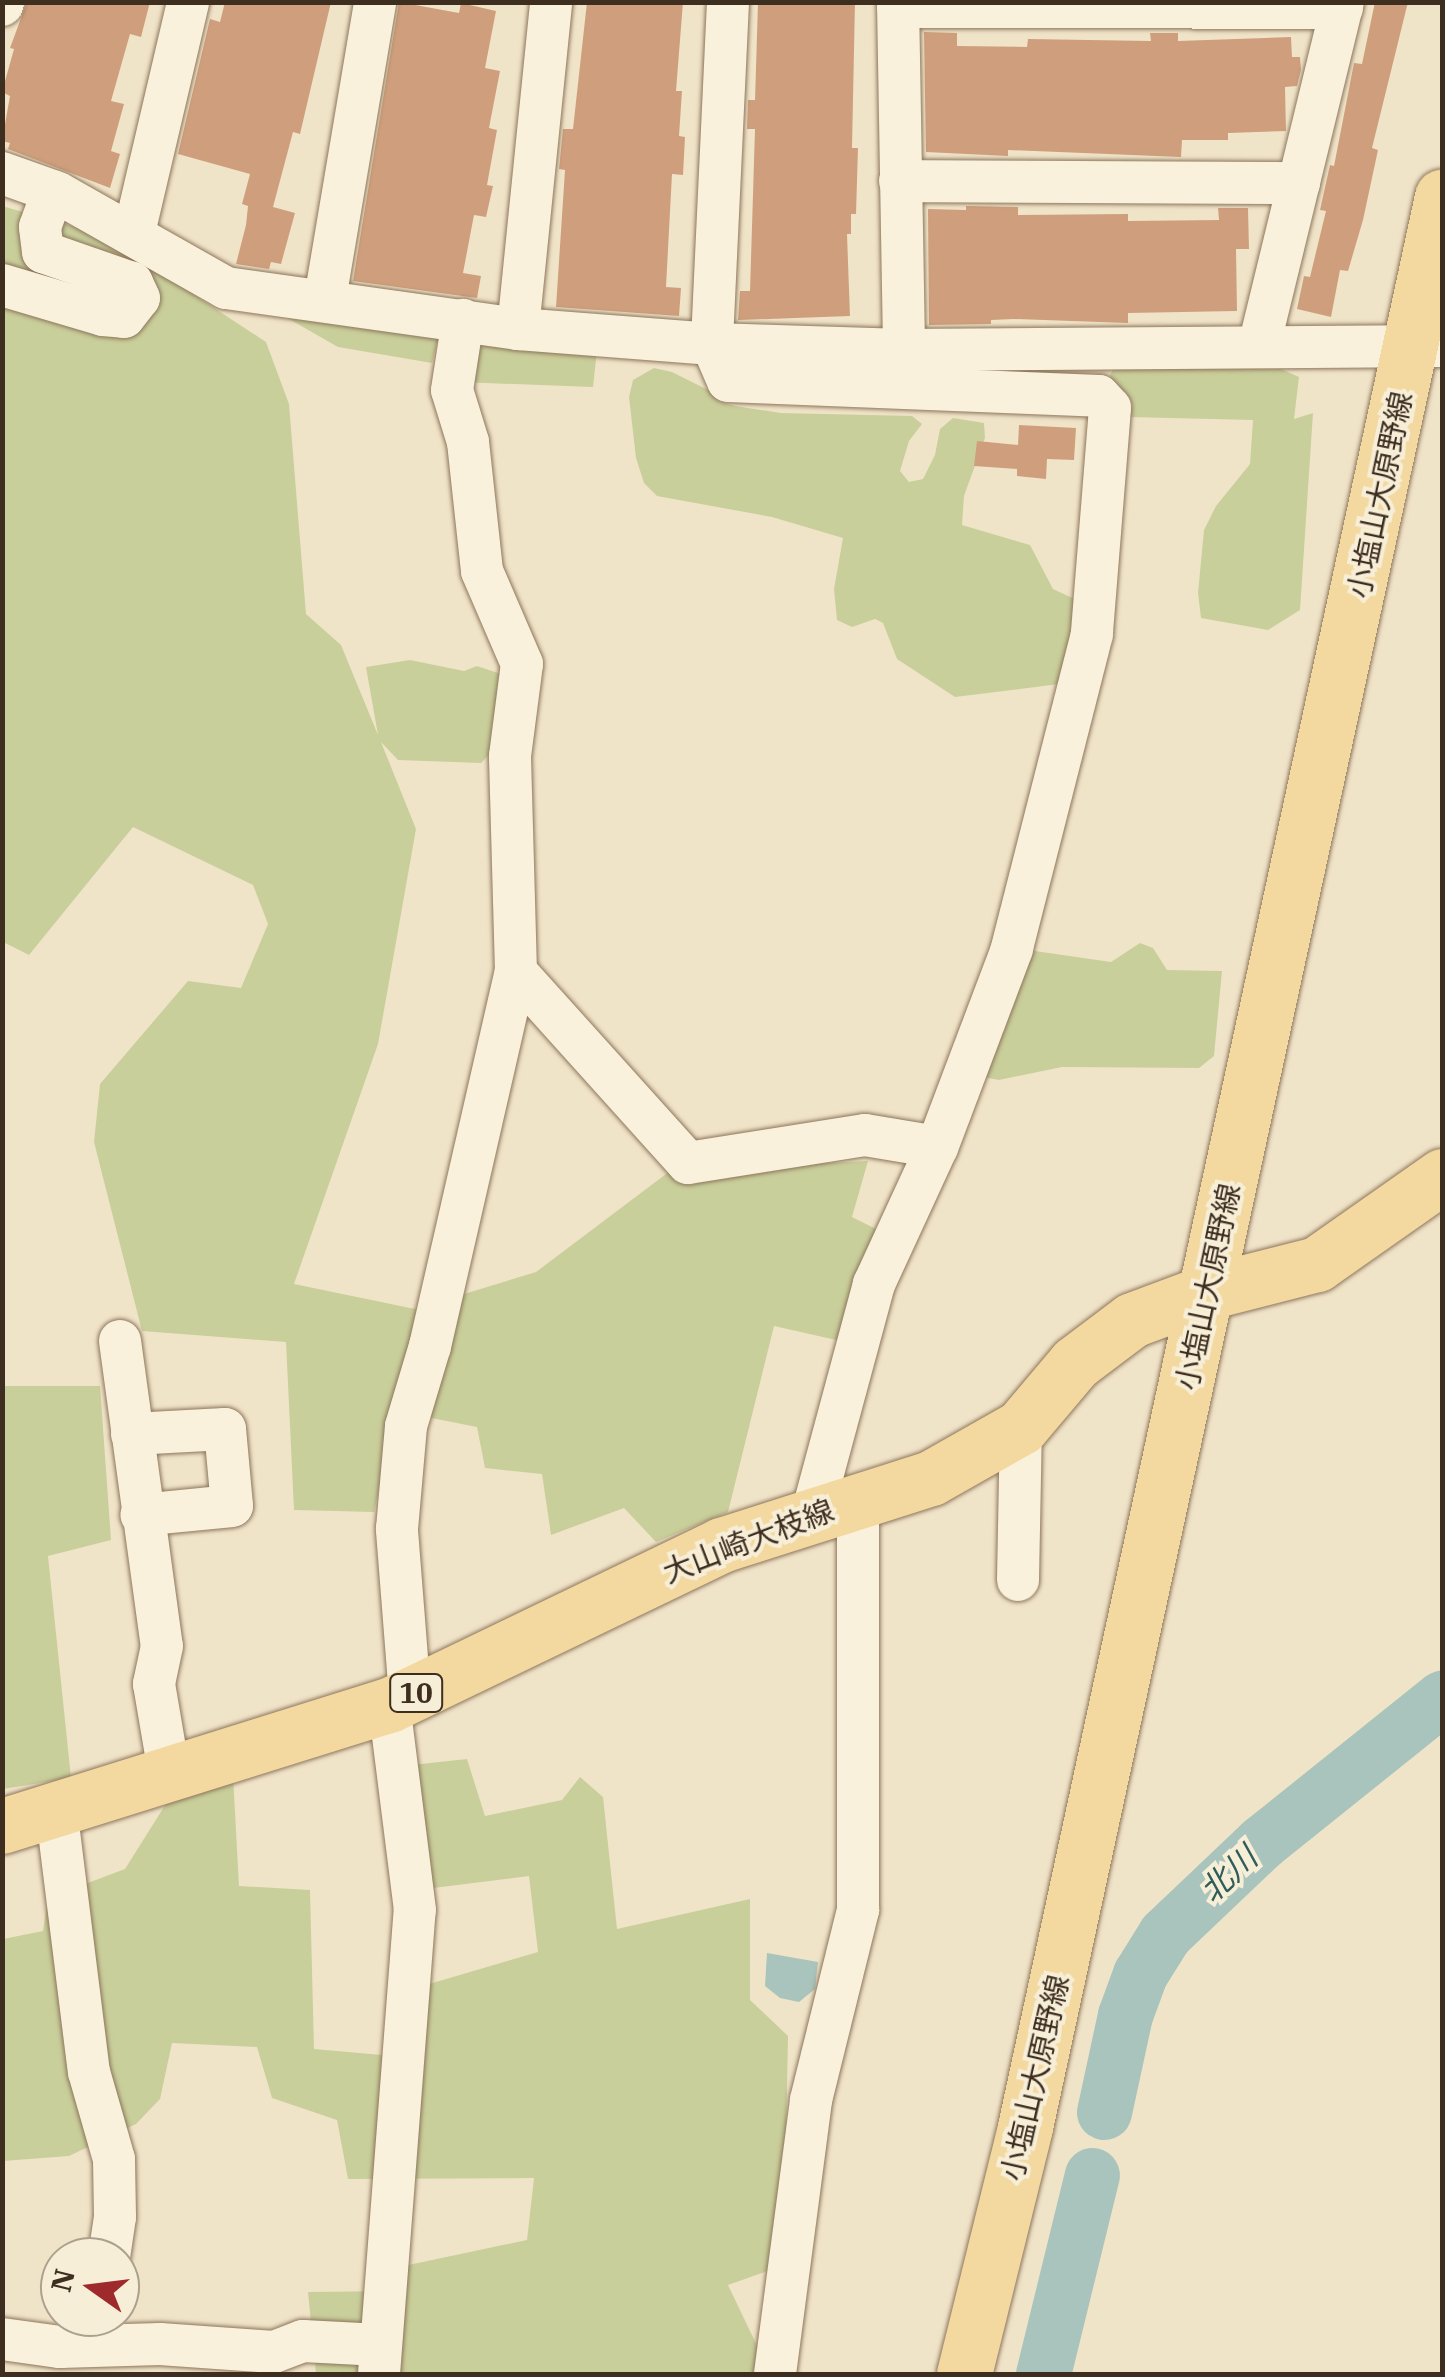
<!DOCTYPE html>
<html>
<head>
<meta charset="utf-8">
<style>
  body { margin:0 }
  #map { position:relative; width:1445px; height:2377px; overflow:hidden; background:#f0e4c8; font-family:"IBM Plex Serif","Noto Sans JP",serif }
  div>[style] { position:absolute }
  .green>* { inset:0; background:#c9cf9b }
  .water>* { inset:0; background:#a9c4bc }
  .river>* { height:55px; margin:-27.5px; padding:0 27.5px; transform-origin:27.5px; border-radius:27.5px; background:#a9c4bc }
  .building>* { inset:0; background:#cf9f7d }
  .roads { filter:drop-shadow(0 0 2px #8d765c) drop-shadow(0 0 2px #8d765c) }
  .minor>* { height:42px; margin:-21px; padding:0 21px; transform-origin:21px; border-radius:21px; background:#faf1dc }
  .major>* { height:55px; margin:-27.5px; padding:0 27.5px; transform-origin:27.5px; border-radius:27.5px; background:#f3d9a0 }
  span { translate:-50% -50%; white-space:nowrap; text-align:center; line-height:1.15; -webkit-text-stroke:8px #f7eed8; paint-order:stroke }
  .shield-label span { padding:2px 8px; background:#f7eed8; border:2px solid; border-radius:8px; -webkit-text-stroke-width:0 }
  .shield-label { font-size:28px; color:#3d2e20; font-weight:700 }
  .street-label { font-size:30px; color:#3d2e20 }
  .water-label { font-size:32px; color:#2f5d5a; font-style:italic }
  .frame { position:absolute; inset:0; border:5px solid #3d2e20; pointer-events:none }
  .north { position:absolute; left:40px; top:2237px; width:100px; height:100px; box-sizing:border-box; background:#f7eed8; border:2px solid #ada18e; border-radius:50%; rotate:284deg; font-size:28px; font-weight:700; line-height:40px; text-align:center; color:#3d2e20 }
  .north::after { content:''; display:block; margin:auto; width:35px; height:45px; background:#9e2a2b; clip-path:polygon(50% 0,100% 100%,50% 72%,0 100%) }
</style>
</head>
<body>
<div id="map">
  <div class="green">
    <i style="clip-path:polygon(2px 206px,103px 235px,266px 342px,289px 404px,306px 614px,341px 645px,378px 735px,366px 667px,410px 660px,464px 671px,477px 666px,504px 675px,503px 740px,481px 763px,398px 760px,381px 742px,416px 829px,378px 1044px,294px 1284px,415px 1309px,536px 1272px,670px 1171px,868px 1161px,852px 1217px,880px 1231px,845px 1342px,774px 1326px,728px 1512px,656px 1542px,624px 1508px,551px 1535px,542px 1474px,485px 1468px,477px 1427px,396px 1411px,374px 1512px,294px 1510px,286px 1342px,142px 1331px,94px 1142px,100px 1084px,188px 981px,241px 988px,268px 924px,253px 885px,133px 827px,29px 955px,3px 942px)"></i>
    <i style="clip-path:polygon(238px 290px,442px 323px,432px 363px,338px 347px)"></i>
    <i style="clip-path:polygon(469px 326px,598px 341px,593px 387px,459px 382px)"></i>
    <i style="clip-path:polygon(1115px 366px,1281px 369px,1299px 377px,1294px 419px,1313px 413px,1300px 610px,1268px 630px,1201px 618px,1198px 593px,1204px 530px,1216px 506px,1250px 464px,1253px 420px,1129px 417px,1117px 399px,1110px 375px)"></i>
    <i style="clip-path:polygon(654px 368px,672px 372px,710px 391px,718px 401px,735px 406px,781px 413px,912px 416px,922px 424px,909px 441px,900px 471px,909px 482px,923px 479px,935px 455px,940px 429px,953px 418px,984px 423px,985px 438px,964px 496px,962px 525px,1030px 545px,1053px 589px,1081px 602px,1059px 684px,955px 697px,897px 659px,883px 623px,875px 619px,852px 627px,837px 620px,834px 589px,843px 538px,772px 517px,657px 496px,644px 483px,636px 458px,629px 397px,633px 380px)"></i>
    <i style="clip-path:polygon(1140px 943px,1153px 948px,1167px 970px,1222px 971px,1214px 1056px,1199px 1068px,1062px 1067px,999px 1080px,978px 1076px,1028px 950px,1111px 962px)"></i>
    <i style="clip-path:polygon(3px 1386px,100px 1386px,111px 1540px,48px 1556px,71px 1778px,3px 1789px)"></i>
    <i style="clip-path:polygon(467px 1759px,485px 1816px,562px 1800px,580px 1777px,603px 1797px,617px 1929px,750px 1899px,750px 2000px,788px 2036px,785px 2193px,773px 2269px,728px 2285px,762px 2356px,758px 2374px,316px 2374px,308px 2292px,397px 2291px,399px 2267px,527px 2240px,534px 2178px,348px 2179px,337px 2120px,272px 2098px,257px 2047px,172px 2043px,160px 2099px,136px 2124px,69px 2156px,3px 2161px,3px 1939px,43px 1931px,48px 1898px,125px 1869px,174px 1791px,233px 1775px,239px 1886px,310px 1890px,314px 2049px,416px 2058px,429px 1984px,538px 1952px,529px 1876px,433px 1888px,412px 1765px)"></i>
  </div>
  <div class="water">
    <i style="clip-path:polygon(767px 1953px,818px 1962px,815px 1989px,799px 2002px,780px 1998px,765px 1986px)"></i>
  </div>
  <div class="river">
    <i style="left:1104px;top:2112px;width:99px;rotate:-77.8deg"></i>
    <i style="left:1125px;top:2015px;width:44px;rotate:-69.9deg"></i>
    <i style="left:1140px;top:1974px;width:47px;rotate:-58deg"></i>
    <i style="left:1165px;top:1934px;width:134px;rotate:-43.5deg"></i>
    <i style="left:1262px;top:1842px;width:231px;rotate:-38.7deg"></i>
    <i style="left:1043px;top:2374px;width:205px;rotate:-76.2deg"></i>
  </div>
  <div class="building">
    <i style="clip-path:polygon(27px 2px,150px 2px,141px 37px,130px 34px,111px 101px,124px 104px,111px 151px,120px 154px,110px 188px,8px 149px,10px 143px,2px 141px,10px 96px,2px 92px,14px 49px,10px 48px)"></i>
    <i style="clip-path:polygon(225px 2px,331px 2px,300px 134px,293px 132px,273px 207px,295px 213px,281px 264px,271px 262px,269px 269px,236px 264px,246px 225px,248px 206px,242px 204px,250px 174px,178px 154px,210px 19px,220px 22px)"></i>
    <i style="clip-path:polygon(399px 2px,459px 13px,461px 3px,496px 11px,485px 68px,500px 71px,489px 128px,497px 130px,487px 185px,493px 186px,486px 217px,474px 215px,463px 273px,481px 276px,477px 298px,353px 281px)"></i>
    <i style="clip-path:polygon(587px 2px,683px 2px,676px 91px,682px 91px,679px 136px,685px 137px,683px 175px,672px 174px,666px 287px,681px 288px,679px 316px,556px 307px,565px 170px,559px 169px,563px 129px,573px 129px)"></i>
    <i style="clip-path:polygon(758px 2px,855px 2px,852px 148px,858px 148px,856px 214px,851px 214px,851px 234px,847px 234px,850px 316px,738px 320px,740px 291px,750px 291px,755px 129px,747px 129px,748px 100px,755px 100px)"></i>
    <i style="clip-path:polygon(1375px 2px,1408px 2px,1372px 148px,1378px 150px,1363px 220px,1348px 271px,1340px 270px,1331px 317px,1297px 309px,1304px 276px,1310px 277px,1326px 211px,1320px 210px,1330px 165px,1334px 166px,1354px 63px,1362px 64px)"></i>
    <i style="clip-path:polygon(924px 32px,957px 33px,957px 46px,1027px 47px,1028px 39px,1151px 41px,1150px 33px,1178px 33px,1178px 41px,1291px 37px,1292px 57px,1300px 57px,1301px 70px,1297px 86px,1285px 87px,1286px 131px,1228px 133px,1228px 140px,1182px 140px,1181px 157px,1008px 150px,1008px 156px,926px 152px)"></i>
    <i style="clip-path:polygon(966px 206px,1018px 207px,1018px 215px,1128px 214px,1128px 221px,1219px 220px,1218px 208px,1248px 208px,1249px 249px,1236px 249px,1237px 311px,1128px 313px,1128px 323px,1014px 319px,991px 320px,991px 324px,929px 325px,928px 209px,966px 210px)"></i>
    <i style="clip-path:polygon(1019px 425px,1076px 428px,1074px 460px,1047px 459px,1046px 479px,1017px 476px,1017px 469px,974px 466px,977px 441px,1018px 445px)"></i>
  </div>
  <div class="roads">
    <div class="minor">
      <i style="left:728px;top:2px;width:342px;rotate:92.7deg"></i>
      <i style="left:712px;top:344px;width:40px;rotate:66.6deg"></i>
      <i style="left:728px;top:381px;width:371px;rotate:2.3deg"></i>
      <i style="left:1099px;top:396px;width:16px;rotate:47deg"></i>
      <i style="left:1110px;top:408px;width:227px;rotate:94.6deg"></i>
      <i style="left:1092px;top:634px;width:325px;rotate:104.3deg"></i>
      <i style="left:1012px;top:949px;width:212px;rotate:110.7deg"></i>
      <i style="left:937px;top:1147px;width:151px;rotate:114.7deg"></i>
      <i style="left:874px;top:1284px;width:241px;rotate:105.1deg"></i>
      <i style="left:898px;top:2px;width:348px;rotate:89deg"></i>
      <i style="left:2px;top:5px;width:3px;rotate:-72deg"></i>
      <i style="left:898px;top:7px;width:444px;rotate:0.1deg"></i>
      <i style="left:2px;top:173px;width:59px;rotate:19.7deg"></i>
      <i style="left:58px;top:193px;width:193px;rotate:29.5deg"></i>
      <i style="left:226px;top:288px;width:295px;rotate:8deg"></i>
      <i style="left:518px;top:329px;width:195px;rotate:4.4deg"></i>
      <i style="left:712px;top:344px;width:192px;rotate:1.8deg"></i>
      <i style="left:904px;top:350px;width:538px;rotate:-0.43deg"></i>
      <i style="left:900px;top:181px;width:399px;rotate:0.3deg"></i>
      <i style="left:134px;top:233px;width:237px;rotate:-76.8deg"></i>
      <i style="left:2px;top:285px;width:105px;rotate:16.5deg"></i>
      <i style="left:103px;top:315px;width:21px;rotate:5deg"></i>
      <i style="left:124px;top:317px;width:24px;rotate:-52deg"></i>
      <i style="left:139px;top:298px;width:17px;rotate:-115deg"></i>
      <i style="left:132px;top:283px;width:94px;rotate:-160.8deg"></i>
      <i style="left:43px;top:252px;width:25px;rotate:-97deg"></i>
      <i style="left:40px;top:227px;width:38px;rotate:-70deg"></i>
      <i style="left:325px;top:299px;width:301px;rotate:-80.4deg"></i>
      <i style="left:518px;top:329px;width:329px;rotate:-84.2deg"></i>
      <i style="left:1259px;top:346px;width:354px;rotate:-76.3deg"></i>
      <i style="left:516px;top:972px;width:257px;rotate:48deg"></i>
      <i style="left:688px;top:1163px;width:179px;rotate:-9deg"></i>
      <i style="left:865px;top:1135px;width:73px;rotate:9.5deg"></i>
      <i style="left:120px;top:1341px;width:308px;rotate:82.2deg"></i>
      <i style="left:162px;top:1646px;width:39px;rotate:102deg"></i>
      <i style="left:154px;top:1684px;width:89px;rotate:80.3deg"></i>
      <i style="left:132px;top:1434px;width:93px;rotate:-3.1deg"></i>
      <i style="left:225px;top:1429px;width:77px;rotate:84.8deg"></i>
      <i style="left:232px;top:1506px;width:91px;rotate:174.4deg"></i>
      <i style="left:1018px;top:1580px;width:153px;rotate:-88.9deg"></i>
      <i style="left:410px;top:1696px;width:168px;rotate:-94.5deg"></i>
      <i style="left:397px;top:1529px;width:103px;rotate:-85deg"></i>
      <i style="left:406px;top:1426px;width:84px;rotate:-73.3deg"></i>
      <i style="left:430px;top:1346px;width:384px;rotate:-77.1deg"></i>
      <i style="left:516px;top:972px;width:216px;rotate:-91.6deg"></i>
      <i style="left:510px;top:756px;width:93px;rotate:-82.6deg"></i>
      <i style="left:522px;top:664px;width:101px;rotate:-113.3deg"></i>
      <i style="left:482px;top:571px;width:130px;rotate:-96.2deg"></i>
      <i style="left:468px;top:442px;width:54px;rotate:-107.1deg"></i>
      <i style="left:452px;top:390px;width:71px;rotate:-81.1deg"></i>
      <i style="left:56px;top:1808px;width:266px;rotate:82.9deg"></i>
      <i style="left:89px;top:2072px;width:91px;rotate:74deg"></i>
      <i style="left:114px;top:2159px;width:58px;rotate:89deg"></i>
      <i style="left:115px;top:2217px;width:40px;rotate:98.5deg"></i>
      <i style="left:2px;top:2339px;width:59px;rotate:7.9deg"></i>
      <i style="left:60px;top:2347px;width:100px;rotate:-1.7deg"></i>
      <i style="left:160px;top:2344px;width:114px;rotate:4deg"></i>
      <i style="left:274px;top:2352px;width:31px;rotate:-21deg"></i>
      <i style="left:303px;top:2341px;width:77px;rotate:3deg"></i>
      <i style="left:379px;top:2374px;width:465px;rotate:-85.6deg"></i>
      <i style="left:415px;top:1910px;width:207px;rotate:-97.2deg"></i>
      <i style="left:775px;top:2374px;width:276px;rotate:-82.5deg"></i>
      <i style="left:811px;top:2100px;width:196px;rotate:-76.1deg"></i>
      <i style="left:858px;top:1910px;width:411px;rotate:-90deg"></i>
    </div>
    <div class="major">
      <i style="left:2px;top:1826px;width:405px;rotate:-17.4deg"></i>
      <i style="left:389px;top:1705px;width:369px;rotate:-25.7deg"></i>
      <i style="left:721px;top:1545px;width:220px;rotate:-17.7deg"></i>
      <i style="left:931px;top:1478px;width:103px;rotate:-29.5deg"></i>
      <i style="left:1021px;top:1427px;width:84px;rotate:-49.8deg"></i>
      <i style="left:1075px;top:1363px;width:71px;rotate:-37deg"></i>
      <i style="left:1132px;top:1320px;width:80px;rotate:-20.5deg"></i>
      <i style="left:1207px;top:1292px;width:114px;rotate:-14.3deg"></i>
      <i style="left:1317px;top:1264px;width:153px;rotate:-35.1deg"></i>
      <i style="left:964px;top:2374px;width:254px;rotate:-76.1deg"></i>
      <i style="left:1025px;top:2127px;width:1975px;rotate:-77.81deg"></i>
    </div>
  </div>
  <div class="shield-label">
    <span style="left:416px;top:1693px">10</span>
  </div>
  <div class="street-label">
    <span style="left:1380px;top:495px;rotate:-78deg">小塩山大原野線</span>
    <span style="left:1208px;top:1287px;rotate:-78deg">小塩山大原野線</span>
    <span style="left:748px;top:1541px;rotate:-21deg">大山崎大枝線</span>
    <span style="left:1035px;top:2078px;rotate:-77deg">小塩山大原野線</span>
  </div>
  <div class="water-label">
    <span style="left:1228px;top:1874px;rotate:-43deg">北川</span>
  </div>
  <div class="frame"></div>
  <div class="north">N</div>
</div>
</body>
</html>
